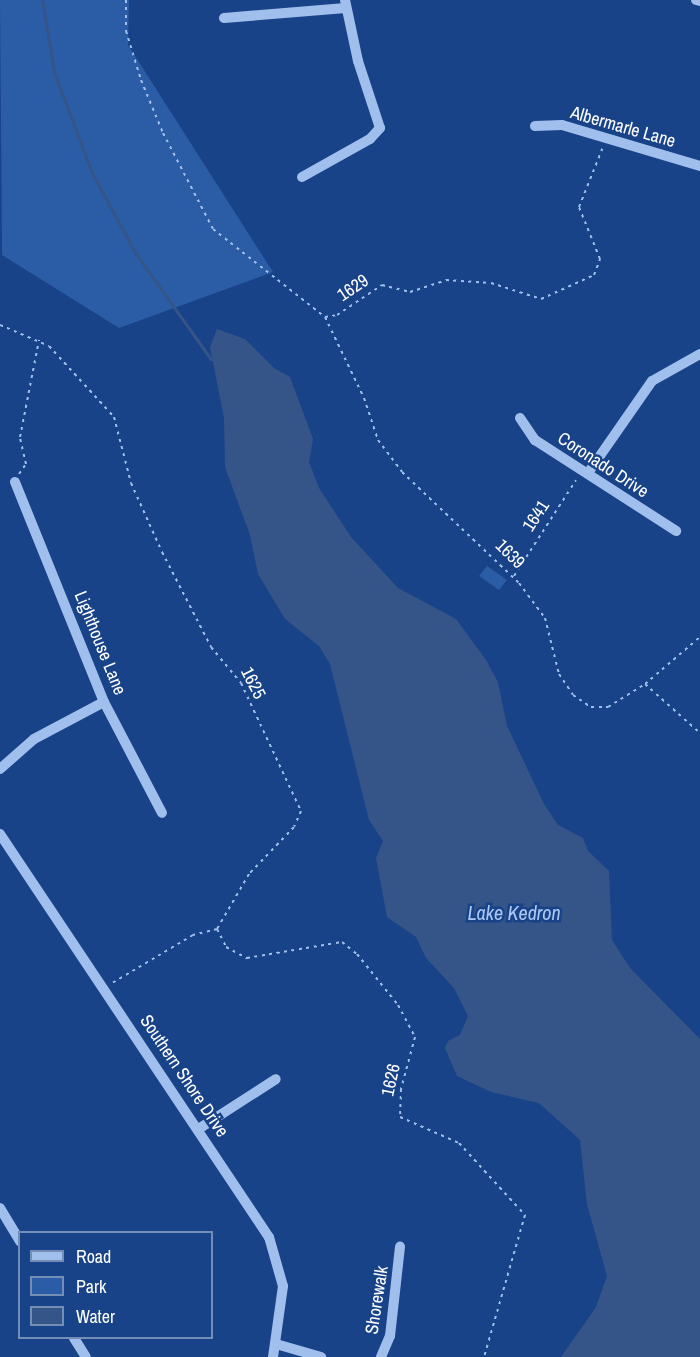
<!DOCTYPE html>
<html>
<head>
<meta charset="utf-8">
<style>
  body { margin:0 }
  #map { position:relative; width:700px; height:1357px; overflow:hidden; background:#194388; font-family:"Archivo Narrow",sans-serif }
  div>[style] { position:absolute }
  .green>* { inset:0; background:#2b5ca6 }
  .water>* { inset:0; background:#355588 }
  .stream>* { height:3px; margin:-1.5px; padding:0 1.5px; transform-origin:1.5px; border-radius:1.5px; background:#355588 }
  .path>* { height:2px; margin-top:-1px; transform-origin:0; background:repeating-linear-gradient(90deg,#a1bfed 0 3px,transparent 0 7.5px) }
  .minor>* { height:10px; margin:-5px; padding:0 5px; transform-origin:5px; border-radius:5px; background:#a1bfed }
  span { translate:-50% -50%; white-space:nowrap; text-align:center; line-height:1.15; -webkit-text-stroke:5px #194388; paint-order:stroke }
  .street-label { font-size:18px; color:#fff }
  .water-label { font-size:20px; color:#acc9f4; font-style:italic }
  .legend { position:absolute; left:18px; top:1231px; width:195px; height:108px; box-sizing:border-box; background:#194388; border:2px solid #758eb8; margin:0; padding:8px 10px; list-style:none; font-size:18px; color:#fff }
  .legend li { display:flex; align-items:center; gap:12px; height:30px }
  .legend b { width:30px; border:2px solid #758eb8 }
</style>
</head>
<body>
<div id="map">
  <div class="green">
    <i style="clip-path:polygon(0 0,129px 0,128px 45px,273px 272px,119px 328px,2px 255px)"></i>
    <i style="clip-path:polygon(487px 566px,507px 580px,499px 590px,479px 576px)"></i>
  </div>
  <div class="water">
    <i style="clip-path:polygon(217px 329px,245px 339px,274px 368px,290px 377px,313px 439px,309px 462px,319px 488px,351px 537px,398px 588px,456px 619px,486px 660px,498px 682px,507px 726px,544px 804px,558px 825px,583px 838px,588px 851px,609px 871px,612px 940px,630px 968px,700px 1039px,700px 1357px,561px 1357px,596px 1307px,607px 1276px,587px 1204px,580px 1140px,539px 1103px,491px 1092px,457px 1076px,445px 1048px,448px 1041px,460px 1035px,468px 1016px,454px 988px,426px 958px,416px 937px,387px 917px,376px 858px,383px 841px,369px 820px,330px 664px,319px 646px,285px 619px,258px 574px,250px 535px,225px 467px,224px 418px,210px 347px)"></i>
  </div>
  <div class="stream">
    <i style="left:42px;top:0;width:73px;rotate:80.5deg"></i>
    <i style="left:54px;top:72px;width:108px;rotate:69.4deg"></i>
    <i style="left:92px;top:173px;width:92px;rotate:61.5deg"></i>
    <i style="left:136px;top:254px;width:129px;rotate:54.5deg"></i>
  </div>
  <div class="path">
    <i style="left:126px;top:0;width:31px;rotate:90deg"></i>
    <i style="left:126px;top:31px;width:51px;rotate:73deg"></i>
    <i style="left:141px;top:80px;width:57px;rotate:67.5deg"></i>
    <i style="left:163px;top:133px;width:108px;rotate:62.5deg"></i>
    <i style="left:213px;top:229px;width:142px;rotate:38.2deg"></i>
    <i style="left:325px;top:317px;width:12px;rotate:-9deg"></i>
    <i style="left:337px;top:315px;width:54px;rotate:-33.7deg"></i>
    <i style="left:382px;top:285px;width:29px;rotate:14deg"></i>
    <i style="left:410px;top:292px;width:38px;rotate:-18deg"></i>
    <i style="left:446px;top:280px;width:45px;rotate:3.8deg"></i>
    <i style="left:491px;top:283px;width:52px;rotate:17.7deg"></i>
    <i style="left:541px;top:299px;width:58px;rotate:-24.4deg"></i>
    <i style="left:594px;top:275px;width:17px;rotate:-69deg"></i>
    <i style="left:600px;top:259px;width:56px;rotate:-112deg"></i>
    <i style="left:579px;top:207px;width:65px;rotate:-68.2deg"></i>
    <i style="left:325px;top:317px;width:90px;rotate:64.3deg"></i>
    <i style="left:364px;top:398px;width:44px;rotate:71.6deg"></i>
    <i style="left:378px;top:440px;width:40px;rotate:53deg"></i>
    <i style="left:402px;top:472px;width:161px;rotate:43.5deg"></i>
    <i style="left:519px;top:583px;width:44px;rotate:53.4deg"></i>
    <i style="left:545px;top:618px;width:58px;rotate:76deg"></i>
    <i style="left:559px;top:674px;width:25px;rotate:56deg"></i>
    <i style="left:573px;top:695px;width:22px;rotate:34deg"></i>
    <i style="left:591px;top:707px;width:17px"></i>
    <i style="left:608px;top:707px;width:44px;rotate:-31.9deg"></i>
    <i style="left:645px;top:684px;width:72px;rotate:-40.5deg"></i>
    <i style="left:0;top:325px;width:53px;rotate:23.2deg"></i>
    <i style="left:49px;top:346px;width:96px;rotate:47.5deg"></i>
    <i style="left:114px;top:417px;width:68px;rotate:75.6deg"></i>
    <i style="left:131px;top:483px;width:76px;rotate:65.8deg"></i>
    <i style="left:162px;top:552px;width:107px;rotate:62.7deg"></i>
    <i style="left:211px;top:647px;width:47px;rotate:50.2deg"></i>
    <i style="left:241px;top:683px;width:141px;rotate:64.9deg"></i>
    <i style="left:301px;top:811px;width:17px;rotate:114deg"></i>
    <i style="left:294px;top:827px;width:65px;rotate:133.8deg"></i>
    <i style="left:249px;top:874px;width:64px;rotate:120.2deg"></i>
    <i style="left:217px;top:929px;width:25px;rotate:166deg"></i>
    <i style="left:193px;top:935px;width:94px;rotate:149.3deg"></i>
    <i style="left:19px;top:474px;width:12px;rotate:-55deg"></i>
    <i style="left:26px;top:464px;width:28px;rotate:-103deg"></i>
    <i style="left:20px;top:437px;width:99px;rotate:-78.9deg"></i>
    <i style="left:514px;top:576px;width:114px;rotate:-57.1deg"></i>
    <i style="left:645px;top:684px;width:74px;rotate:41.7deg"></i>
    <i style="left:217px;top:929px;width:20px;rotate:63deg"></i>
    <i style="left:226px;top:947px;width:24px;rotate:28deg"></i>
    <i style="left:247px;top:958px;width:96px;rotate:-9.6deg"></i>
    <i style="left:342px;top:942px;width:19px;rotate:39deg"></i>
    <i style="left:357px;top:954px;width:65px;rotate:51.2deg"></i>
    <i style="left:398px;top:1005px;width:36px;rotate:62deg"></i>
    <i style="left:415px;top:1037px;width:54px;rotate:105.1deg"></i>
    <i style="left:401px;top:1089px;width:28px;rotate:92deg"></i>
    <i style="left:400px;top:1117px;width:64px;rotate:23.8deg"></i>
    <i style="left:459px;top:1143px;width:98px;rotate:47.5deg"></i>
    <i style="left:525px;top:1215px;width:148px;rotate:106.1deg"></i>
  </div>
  <div class="minor">
    <i style="left:696px;top:0;width:4px;rotate:14deg"></i>
    <i style="left:224px;top:18px;width:122px;rotate:-4.7deg"></i>
    <i style="left:535px;top:126px;width:27px;rotate:-2deg"></i>
    <i style="left:562px;top:125px;width:144px;rotate:16.5deg"></i>
    <i style="left:302px;top:177px;width:78px;rotate:-29.2deg"></i>
    <i style="left:370px;top:139px;width:15px;rotate:-48deg"></i>
    <i style="left:380px;top:128px;width:71px;rotate:-108.2deg"></i>
    <i style="left:358px;top:61px;width:62px;rotate:-102deg"></i>
    <i style="left:520px;top:418px;width:27px;rotate:56deg"></i>
    <i style="left:535px;top:440px;width:168px;rotate:32.8deg"></i>
    <i style="left:588px;top:473px;width:112px;rotate:-55.2deg"></i>
    <i style="left:652px;top:381px;width:55px;rotate:-29.4deg"></i>
    <i style="left:15px;top:482px;width:237px;rotate:68deg"></i>
    <i style="left:104px;top:702px;width:125px;rotate:62.4deg"></i>
    <i style="left:0;top:769px;width:45px;rotate:-41.4deg"></i>
    <i style="left:34px;top:739px;width:79px;rotate:-27.9deg"></i>
    <i style="left:0;top:834px;width:485px;rotate:56.3deg"></i>
    <i style="left:269px;top:1237px;width:51px;rotate:74.1deg"></i>
    <i style="left:283px;top:1286px;width:72px;rotate:98deg"></i>
    <i style="left:200px;top:1128px;width:90px;rotate:-32.8deg"></i>
    <i style="left:0;top:1208px;width:39px;rotate:59deg"></i>
    <i style="left:74px;top:1338px;width:22px;rotate:58deg"></i>
    <i style="left:276px;top:1344px;width:47px;rotate:16.1deg"></i>
    <i style="left:381px;top:1357px;width:23px;rotate:-67deg"></i>
    <i style="left:390px;top:1336px;width:90px;rotate:-83.6deg"></i>
  </div>
  <div class="street-label">
    <span style="left:623px;top:127px;rotate:16deg">Albermarle Lane</span>
    <span style="left:353px;top:288px;rotate:-34deg">1629</span>
    <span style="left:603px;top:465px;rotate:33deg">Coronado Drive</span>
    <span style="left:536px;top:516px;rotate:-57deg">1641</span>
    <span style="left:510px;top:554px;rotate:45deg">1639</span>
    <span style="left:100px;top:643px;rotate:68deg">Lighthouse Lane</span>
    <span style="left:253px;top:683px;rotate:63deg">1625</span>
    <span style="left:184px;top:1076px;rotate:56deg">Southern Shore Drive</span>
    <span style="left:391px;top:1080px;rotate:-78deg">1626</span>
    <span style="left:377px;top:1300px;rotate:-81deg">Shorewalk</span>
  </div>
  <div class="water-label">
    <span style="left:514px;top:912px">Lake Kedron</span>
  </div>
  <ul class="legend">
  <li><b style="height:8px;background:#a1bfed"></b>Road</li>
  <li><b style="height:16px;background:#2b5ca6"></b>Park</li>
  <li><b style="height:16px;background:#355588"></b>Water</li>
  </ul>
</div>
</body>
</html>
